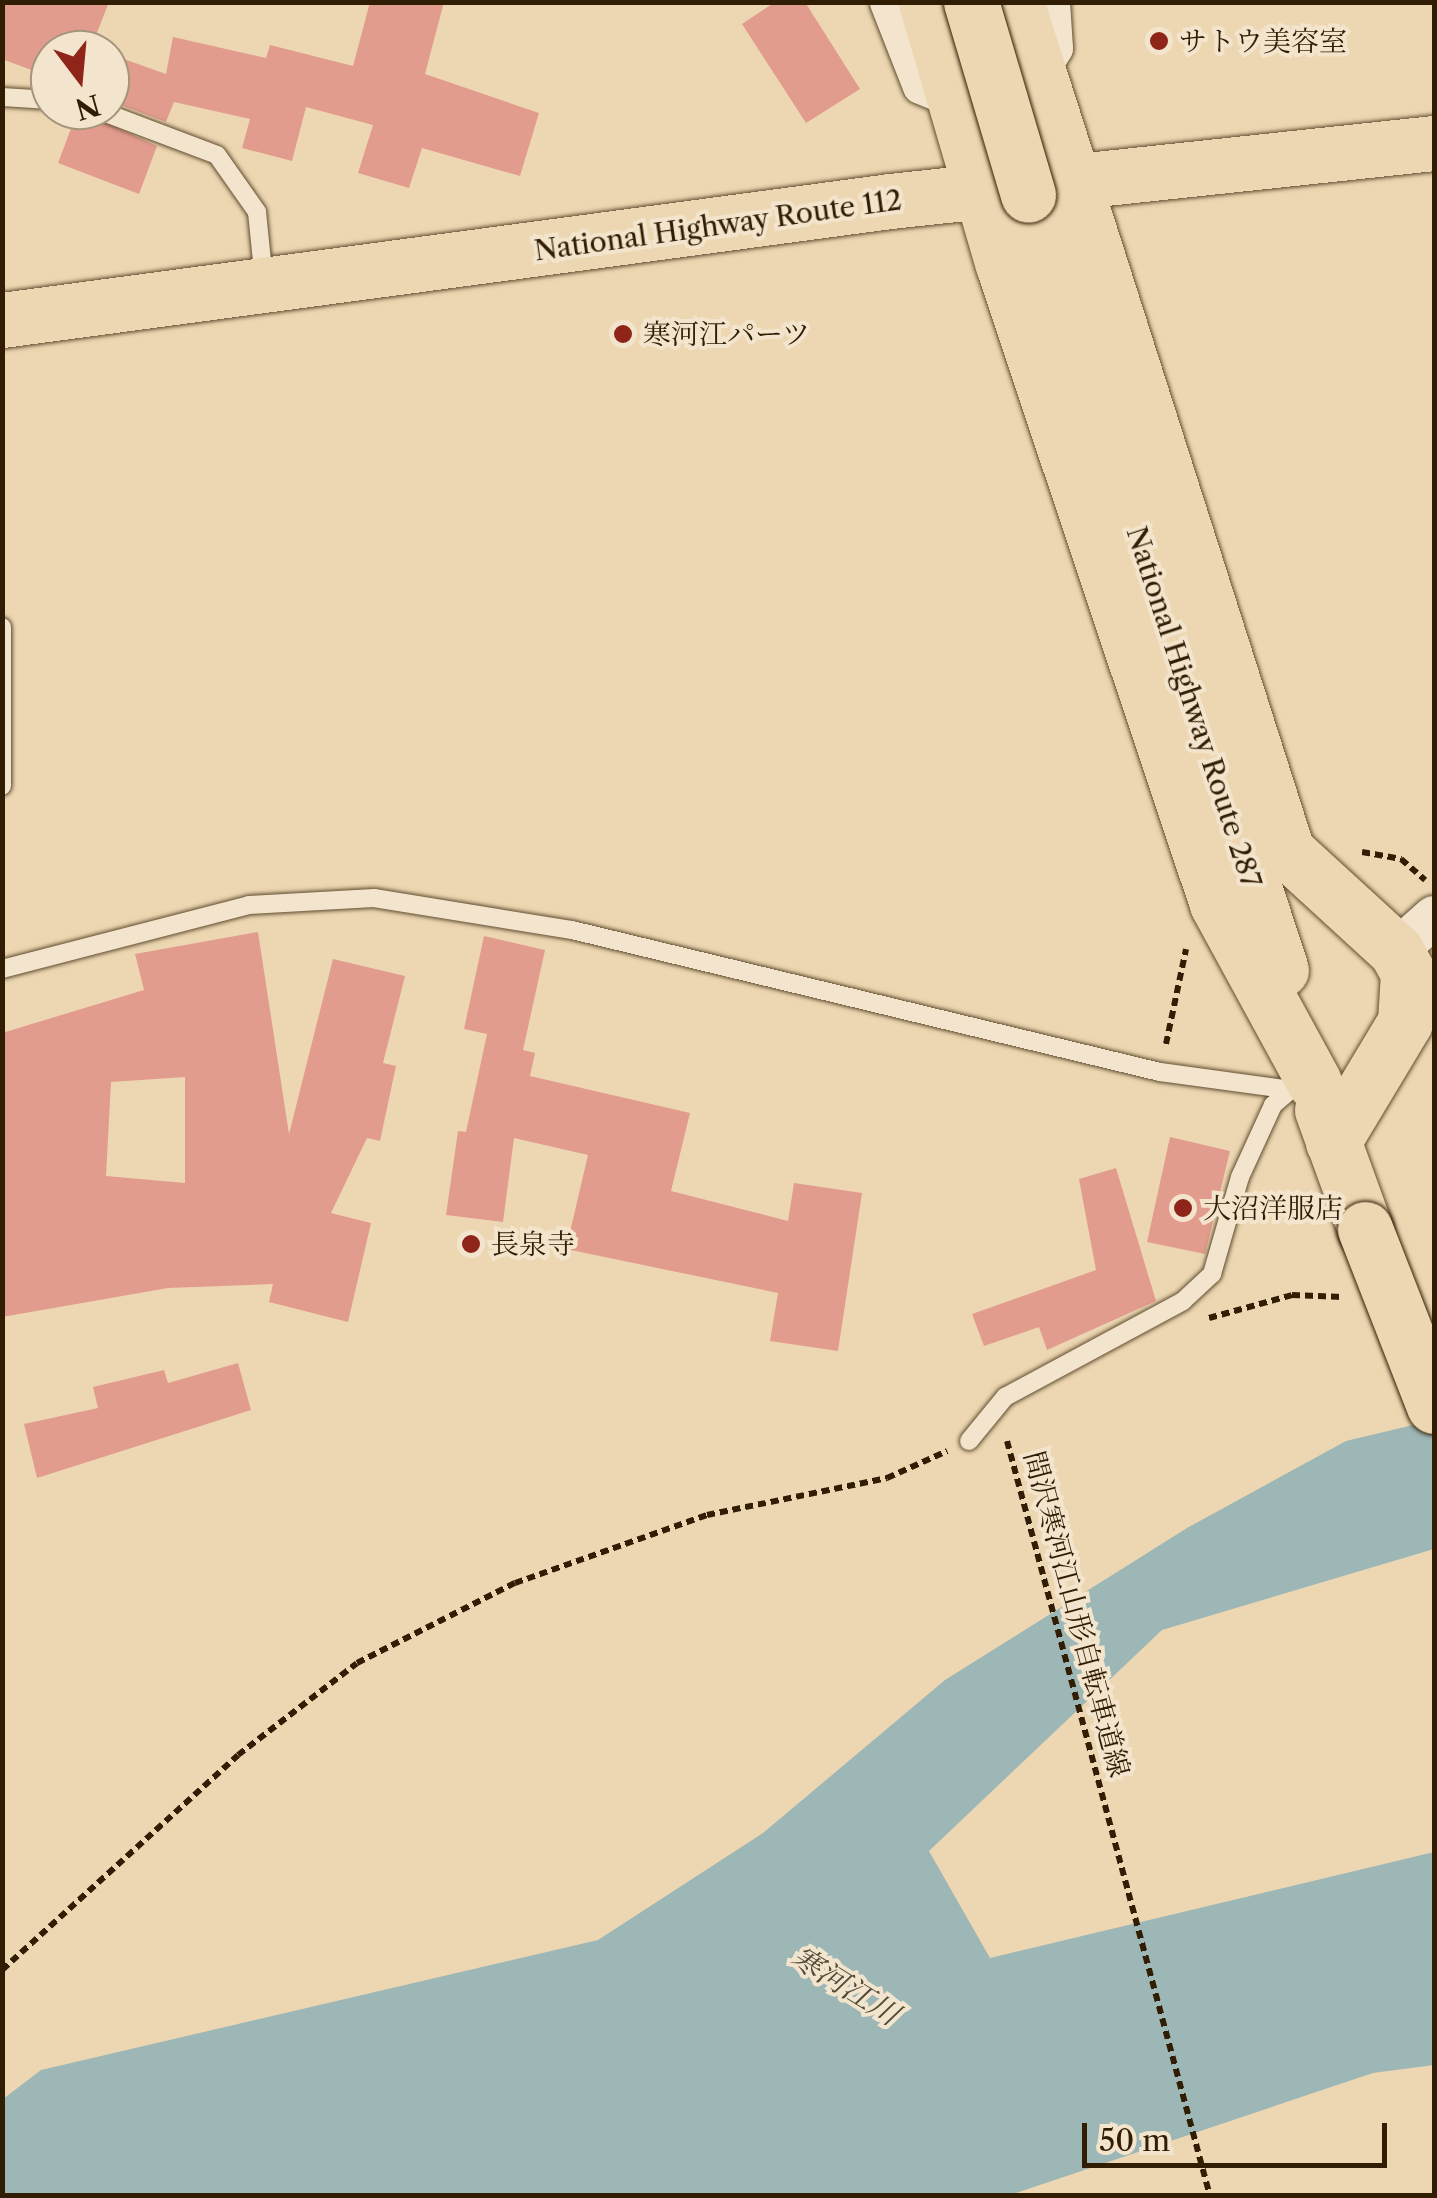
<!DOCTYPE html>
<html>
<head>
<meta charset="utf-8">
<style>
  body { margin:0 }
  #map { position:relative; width:1437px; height:2198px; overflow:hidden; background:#edd7b2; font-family:"Libre Caslon Text","Noto Serif JP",serif }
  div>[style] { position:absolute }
  .water>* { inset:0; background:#9db7b7 }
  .building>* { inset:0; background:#e29c8d }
  .path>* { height:6px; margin-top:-3px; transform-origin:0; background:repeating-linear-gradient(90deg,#311d03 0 8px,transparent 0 13px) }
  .roads { filter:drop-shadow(0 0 2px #604c2f) drop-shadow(0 0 2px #604c2f) }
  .service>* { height:18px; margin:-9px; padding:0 9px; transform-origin:9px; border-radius:9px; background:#f3e5cd }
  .minor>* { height:35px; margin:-17.5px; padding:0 17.5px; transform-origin:17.5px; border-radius:17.5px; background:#f3e5cd }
  .tertiary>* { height:42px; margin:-21px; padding:0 21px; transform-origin:21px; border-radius:21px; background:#f3e5cd }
  .trunk>* { height:55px; margin:-27.5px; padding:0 27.5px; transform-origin:27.5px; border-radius:27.5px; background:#edd7b2 }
  .bridges { filter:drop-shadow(0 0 2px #311d03) drop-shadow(0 0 2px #311d03) }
  .trunk-bridge>* { height:55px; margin:-27.5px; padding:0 27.5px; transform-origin:27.5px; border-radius:27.5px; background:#edd7b2 }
  .dots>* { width:28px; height:28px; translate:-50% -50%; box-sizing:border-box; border:5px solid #f3e5cd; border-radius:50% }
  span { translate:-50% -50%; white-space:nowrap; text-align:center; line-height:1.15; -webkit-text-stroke:8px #f3e5cd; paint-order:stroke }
  .poi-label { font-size:28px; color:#311d03 }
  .left { translate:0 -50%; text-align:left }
  .street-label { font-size:28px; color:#311d03 }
  .water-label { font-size:30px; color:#514b39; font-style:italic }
  .frame { position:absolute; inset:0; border:5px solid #311d03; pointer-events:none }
  .north { position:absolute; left:30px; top:30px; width:100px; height:100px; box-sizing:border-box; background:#f3e5cd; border:2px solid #a5957c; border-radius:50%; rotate:164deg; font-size:28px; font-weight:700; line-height:40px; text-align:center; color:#311d03 }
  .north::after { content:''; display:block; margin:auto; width:35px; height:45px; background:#8f2418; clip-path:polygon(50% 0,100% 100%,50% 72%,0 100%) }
  .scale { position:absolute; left:1082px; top:2123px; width:305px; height:45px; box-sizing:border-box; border:5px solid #311d03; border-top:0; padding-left:12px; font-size:30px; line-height:35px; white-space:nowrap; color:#311d03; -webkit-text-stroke:8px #f3e5cd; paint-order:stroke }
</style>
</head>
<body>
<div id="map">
  <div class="water">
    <i style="clip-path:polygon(1434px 1420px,1434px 1549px,1162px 1630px,929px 1851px,990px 1958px,1434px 1852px,1434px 2065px,1373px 2073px,1010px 2195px,3px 2196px,3px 2099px,41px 2070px,598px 1940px,763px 1833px,945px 1680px,1187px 1528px,1346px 1441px)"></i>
  </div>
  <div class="building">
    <i style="clip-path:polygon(2px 2px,109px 2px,91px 48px,98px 50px,50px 50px,50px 77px,2px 59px)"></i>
    <i style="clip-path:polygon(370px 2px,444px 2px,425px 74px,539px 113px,520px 176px,422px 148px,409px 188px,358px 173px,373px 125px,306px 107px,292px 161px,242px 148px,250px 119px,174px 102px,166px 122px,110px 101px,110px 54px,166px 74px,173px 37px,266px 58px,270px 45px,353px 66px)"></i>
    <i style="clip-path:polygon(775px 2px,805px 2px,860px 89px,806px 123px,742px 24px)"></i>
    <i style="clip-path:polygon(78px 110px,157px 146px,139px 194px,58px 163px)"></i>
    <i style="clip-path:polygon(evenodd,258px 932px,289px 1134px,333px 959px,405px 976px,383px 1063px,396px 1066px,380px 1141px,367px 1138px,331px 1213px,371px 1223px,348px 1322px,269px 1302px,273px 1284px,168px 1288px,2px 1317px,2px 1033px,144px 990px,135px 954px,258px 932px,185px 1077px,185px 1183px,106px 1176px,111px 1082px,185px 1077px)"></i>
    <i style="clip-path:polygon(484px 936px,545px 950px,523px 1050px,535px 1053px,530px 1076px,690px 1113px,671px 1191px,788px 1221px,794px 1183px,862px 1193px,838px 1351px,770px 1341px,778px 1293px,566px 1249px,588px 1155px,514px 1138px,503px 1222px,446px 1215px,458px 1131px,466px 1132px,487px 1034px,464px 1029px)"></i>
    <i style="clip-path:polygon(1170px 1137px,1230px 1151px,1205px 1254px,1147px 1242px)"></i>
    <i style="clip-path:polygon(1116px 1168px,1156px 1301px,1047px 1350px,1039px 1327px,984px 1346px,972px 1314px,1096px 1270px,1079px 1179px)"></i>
    <i style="clip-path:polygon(238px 1363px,251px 1410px,37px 1478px,24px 1424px,98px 1408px,93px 1387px,164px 1370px,168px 1383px)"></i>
  </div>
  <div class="path">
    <i style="left:1362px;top:852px;width:40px;rotate:10deg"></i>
    <i style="left:1401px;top:859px;width:32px;rotate:41deg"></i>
    <i style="left:1166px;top:1044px;width:97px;rotate:-78.1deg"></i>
    <i style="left:1209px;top:1318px;width:86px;rotate:-15.5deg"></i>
    <i style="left:1292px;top:1295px;width:51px;rotate:2.2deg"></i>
    <i style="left:1007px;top:1441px;width:782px;rotate:74.95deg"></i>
    <i style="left:2px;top:1970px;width:319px;rotate:-42.3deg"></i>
    <i style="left:238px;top:1755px;width:150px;rotate:-37.7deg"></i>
    <i style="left:357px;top:1663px;width:177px;rotate:-26.9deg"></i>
    <i style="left:515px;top:1583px;width:204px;rotate:-19.5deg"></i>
    <i style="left:707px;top:1515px;width:184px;rotate:-11.6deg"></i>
    <i style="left:887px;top:1478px;width:66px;rotate:-24.2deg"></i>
  </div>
  <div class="roads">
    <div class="service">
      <i style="left:2px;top:97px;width:48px;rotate:3.6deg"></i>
      <i style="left:98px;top:110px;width:127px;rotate:20.7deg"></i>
      <i style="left:217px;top:155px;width:70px;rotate:54.9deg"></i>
      <i style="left:257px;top:212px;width:69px;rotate:84.2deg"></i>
      <i style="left:2px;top:627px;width:159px;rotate:90deg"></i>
      <i style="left:2px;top:969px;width:255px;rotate:-14.5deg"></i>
      <i style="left:249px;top:905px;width:125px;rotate:-3.2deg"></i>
      <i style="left:374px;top:898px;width:201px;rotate:9.2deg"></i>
      <i style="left:572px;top:930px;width:605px;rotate:13.58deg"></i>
      <i style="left:1160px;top:1072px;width:125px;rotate:7.8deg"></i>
      <i style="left:969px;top:1441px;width:57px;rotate:-50.7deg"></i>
      <i style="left:1005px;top:1397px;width:202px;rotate:-28.3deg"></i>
      <i style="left:1183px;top:1301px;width:40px;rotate:-43deg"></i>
      <i style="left:1212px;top:1274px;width:101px;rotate:-73.9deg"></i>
      <i style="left:1240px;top:1177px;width:79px;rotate:-65.4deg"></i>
      <i style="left:1273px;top:1105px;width:28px;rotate:-41deg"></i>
    </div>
    <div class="minor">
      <i style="left:887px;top:2px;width:90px;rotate:68.6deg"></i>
      <i style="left:920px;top:86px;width:38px;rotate:22deg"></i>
      <i style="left:1038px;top:76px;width:33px;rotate:-59deg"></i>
      <i style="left:1055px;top:48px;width:46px;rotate:-93.7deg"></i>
    </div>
    <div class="tertiary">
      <i style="left:1396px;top:951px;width:51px;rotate:-41.8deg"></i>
    </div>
    <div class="trunk">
      <i style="left:926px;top:2px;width:274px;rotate:73.7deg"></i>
      <i style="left:1003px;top:265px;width:674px;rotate:71.48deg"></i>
      <i style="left:1217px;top:904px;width:203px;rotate:61.4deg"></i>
      <i style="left:1016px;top:2px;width:891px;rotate:72.3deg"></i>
      <i style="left:1287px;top:851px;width:148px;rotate:42.5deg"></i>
      <i style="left:1396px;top:951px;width:25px;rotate:61deg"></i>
      <i style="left:1408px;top:973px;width:49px;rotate:93.5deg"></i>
      <i style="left:1405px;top:1022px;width:140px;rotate:121deg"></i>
      <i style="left:1028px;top:195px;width:815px;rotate:71.92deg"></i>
      <i style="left:2px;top:320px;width:896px;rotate:-7.63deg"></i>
      <i style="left:890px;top:201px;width:547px;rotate:-6.09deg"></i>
      <i style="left:1322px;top:1110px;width:127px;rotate:70.1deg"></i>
    </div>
  </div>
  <div class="bridges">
    <div class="trunk-bridge">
      <i style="left:971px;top:2px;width:201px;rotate:73.5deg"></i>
      <i style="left:1365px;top:1229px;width:190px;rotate:68.7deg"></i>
    </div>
  </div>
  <div class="dots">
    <i style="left:1159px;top:41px;background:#8f2418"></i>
    <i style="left:623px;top:334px;background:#8f2418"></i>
    <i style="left:1183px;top:1208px;background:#8f2418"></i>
    <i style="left:471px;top:1244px;background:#8f2418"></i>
  </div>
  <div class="poi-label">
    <span class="left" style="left:1179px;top:41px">サトウ美容室</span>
    <span class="left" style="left:643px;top:334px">寒河江パーツ</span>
    <span class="left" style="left:1203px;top:1208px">大沼洋服店</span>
    <span class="left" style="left:491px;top:1244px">長泉寺</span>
  </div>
  <div class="street-label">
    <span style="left:718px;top:225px;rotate:-8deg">National Highway Route 112</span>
    <span style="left:1194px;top:707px;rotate:72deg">National Highway Route 287</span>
    <span style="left:1077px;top:1614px;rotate:75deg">間沢寒河江山形自転車道線</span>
  </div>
  <div class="water-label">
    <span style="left:845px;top:1986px;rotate:32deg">寒河江川</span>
  </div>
  <div class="frame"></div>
  <div class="north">N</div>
  <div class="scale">50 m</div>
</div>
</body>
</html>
